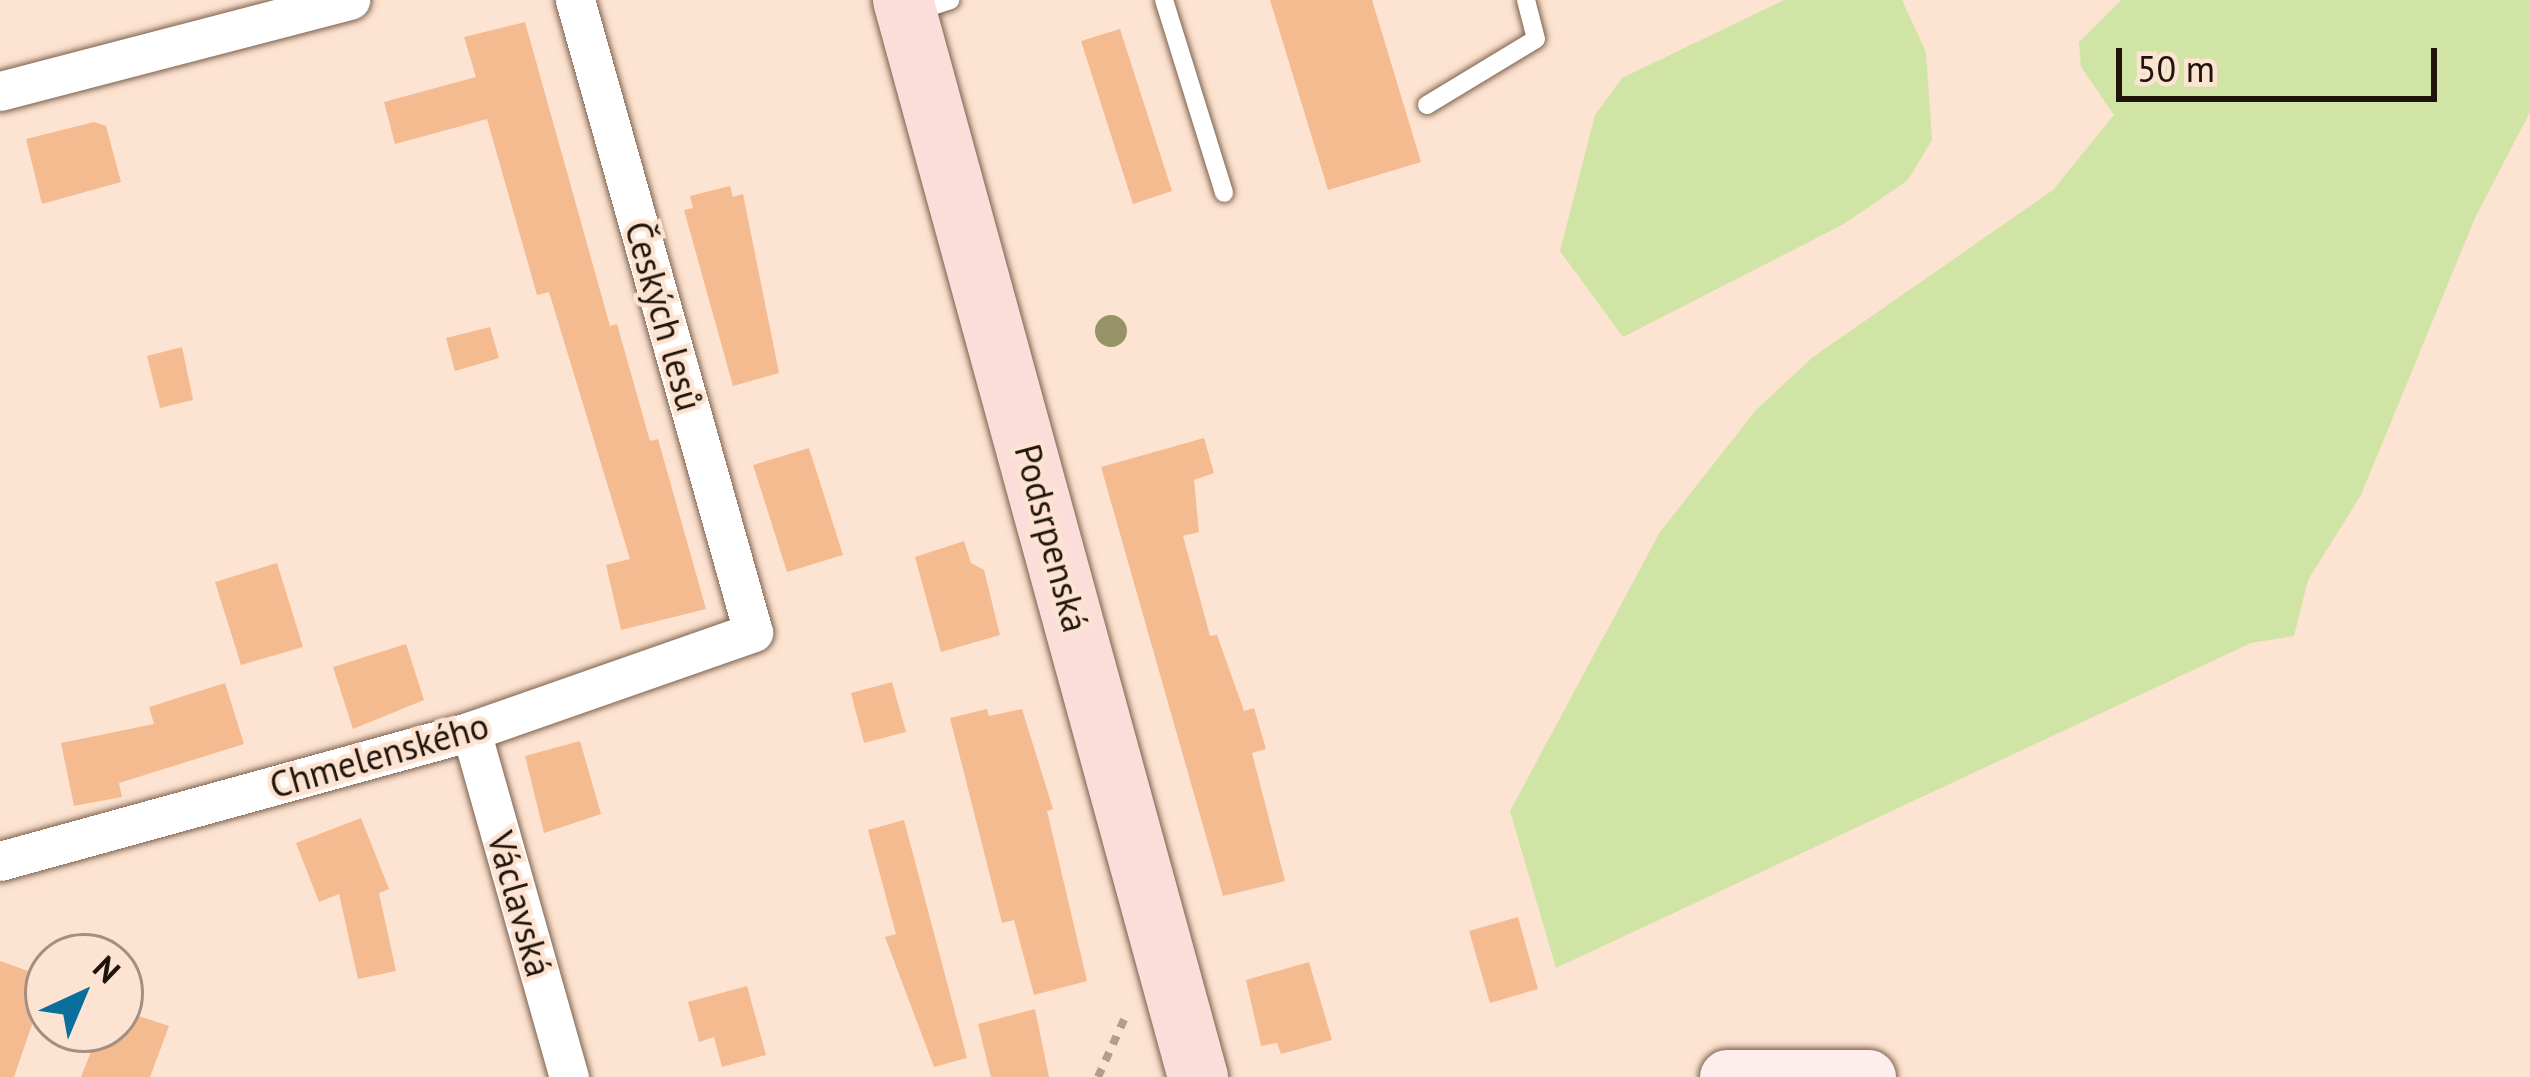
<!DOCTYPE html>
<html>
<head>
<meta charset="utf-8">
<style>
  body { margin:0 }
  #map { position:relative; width:2530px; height:1077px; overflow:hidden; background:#fde3d1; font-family:"PT Sans",sans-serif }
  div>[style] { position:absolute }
  .green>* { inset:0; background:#d0e4a6 }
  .building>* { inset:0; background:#f4bb91 }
  .path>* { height:8px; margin-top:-4px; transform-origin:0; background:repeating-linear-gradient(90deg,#b29d8e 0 9px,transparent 0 18px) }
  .roads { filter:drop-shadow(0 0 3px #7c604c) drop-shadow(0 0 3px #7c604c) }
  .lane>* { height:18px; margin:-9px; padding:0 9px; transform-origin:9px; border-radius:9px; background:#fff }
  .street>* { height:39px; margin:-19.5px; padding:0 19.5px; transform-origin:19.5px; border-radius:19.5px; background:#fff }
  .secondary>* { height:54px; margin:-27px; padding:0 27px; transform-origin:27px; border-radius:27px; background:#fdeeed }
  .primary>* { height:60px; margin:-30px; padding:0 30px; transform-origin:30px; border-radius:30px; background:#fbddda }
  .trees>* { width:32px; height:32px; margin:-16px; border-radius:50%; background:#969466 }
  span { translate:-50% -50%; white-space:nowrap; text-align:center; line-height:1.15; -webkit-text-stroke:9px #fde3d1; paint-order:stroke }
  .street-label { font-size:36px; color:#1f140b }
  .north { position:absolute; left:24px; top:933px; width:120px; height:120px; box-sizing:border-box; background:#fde3d1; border:3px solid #a49082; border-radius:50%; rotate:44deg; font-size:33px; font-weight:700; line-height:48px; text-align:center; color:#1f140b }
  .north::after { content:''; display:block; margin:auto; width:42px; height:54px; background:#0b6f9c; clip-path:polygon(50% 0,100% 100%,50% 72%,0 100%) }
  .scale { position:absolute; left:2116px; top:48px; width:321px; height:54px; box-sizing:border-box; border:6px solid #1f140b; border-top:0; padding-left:15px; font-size:36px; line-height:42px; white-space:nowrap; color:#1f140b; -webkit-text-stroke:9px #fde3d1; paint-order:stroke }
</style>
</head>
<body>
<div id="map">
  <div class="green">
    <i style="clip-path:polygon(1784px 0,1902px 0,1926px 52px,1932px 140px,1908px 180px,1844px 224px,1623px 337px,1560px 251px,1595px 115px,1622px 78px)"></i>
    <i style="clip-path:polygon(2121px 0,2530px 0,2530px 112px,2475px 218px,2361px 495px,2308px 580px,2294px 636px,2251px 643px,1556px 968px,1510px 811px,1660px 532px,1756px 410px,1813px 357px,2053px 190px,2114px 115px,2081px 67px,2079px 42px)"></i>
  </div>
  <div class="building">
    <i style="clip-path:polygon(1270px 0,1372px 0,1421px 162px,1328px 190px)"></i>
    <i style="clip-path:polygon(525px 22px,610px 326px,617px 324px,650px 441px,658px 439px,706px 609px,621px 630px,606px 565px,630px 559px,549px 292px,537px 295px,487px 119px,395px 144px,384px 102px,476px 77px,464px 37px)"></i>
    <i style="clip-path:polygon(1120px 29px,1172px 191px,1133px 204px,1081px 41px)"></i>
    <i style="clip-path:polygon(94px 122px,106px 126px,121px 182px,42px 204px,26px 139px)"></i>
    <i style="clip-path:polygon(730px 186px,733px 197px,743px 194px,779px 373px,733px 386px,684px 210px,693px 208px,690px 196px)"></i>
    <i style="clip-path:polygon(490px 327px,499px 358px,455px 371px,446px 338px)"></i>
    <i style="clip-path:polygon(182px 347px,193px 400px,160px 408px,147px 356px)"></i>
    <i style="clip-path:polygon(1204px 438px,1214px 473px,1194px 480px,1199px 532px,1183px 536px,1210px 636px,1217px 635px,1244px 711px,1254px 708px,1266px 749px,1252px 753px,1285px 881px,1223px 896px,1101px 467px)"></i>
    <i style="clip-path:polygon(809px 448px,843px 555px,787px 572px,753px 465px)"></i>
    <i style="clip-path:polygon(964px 541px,971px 563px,984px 570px,1000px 635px,941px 652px,915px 557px)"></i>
    <i style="clip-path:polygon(277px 563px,303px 647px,241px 665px,215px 582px)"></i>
    <i style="clip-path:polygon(406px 644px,424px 700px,353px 729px,333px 667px)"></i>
    <i style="clip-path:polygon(892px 682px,906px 732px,864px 743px,851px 693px)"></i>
    <i style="clip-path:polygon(225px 683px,244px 744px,119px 783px,122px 797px,74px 806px,61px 743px,154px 724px,149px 707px)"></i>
    <i style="clip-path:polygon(987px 709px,989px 716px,1022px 709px,1053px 809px,1047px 811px,1087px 981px,1034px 995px,1014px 920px,1002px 923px,950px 718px)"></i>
    <i style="clip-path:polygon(580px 741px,601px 814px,544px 833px,525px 756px)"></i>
    <i style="clip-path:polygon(361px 818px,389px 889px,379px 893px,396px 971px,358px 979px,339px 894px,319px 902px,296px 843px)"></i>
    <i style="clip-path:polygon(904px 820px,967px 1058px,934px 1067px,885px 937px,896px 934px,868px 830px)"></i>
    <i style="clip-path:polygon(1518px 917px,1538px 989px,1490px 1003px,1469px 931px)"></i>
    <i style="clip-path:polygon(0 961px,48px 978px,14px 1077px,0 1077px)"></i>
    <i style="clip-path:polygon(1309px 962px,1332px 1040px,1281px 1054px,1277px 1043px,1261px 1046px,1246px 980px)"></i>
    <i style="clip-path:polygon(747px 986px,766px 1055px,722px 1067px,714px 1037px,699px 1042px,688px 1002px)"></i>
    <i style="clip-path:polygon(1035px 1009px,1049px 1077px,991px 1077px,978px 1024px)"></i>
    <i style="clip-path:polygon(120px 1010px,169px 1026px,150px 1077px,81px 1077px,100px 1029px,120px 1029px)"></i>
  </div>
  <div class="path">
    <i style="left:1098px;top:1077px;width:70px;rotate:-65.6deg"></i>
  </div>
  <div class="roads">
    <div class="lane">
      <i style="left:1164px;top:0;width:202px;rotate:72.7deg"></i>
      <i style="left:917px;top:11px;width:35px;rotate:-18deg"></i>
      <i style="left:1427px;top:105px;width:127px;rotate:-31.2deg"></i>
      <i style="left:1536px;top:39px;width:40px;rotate:-104.4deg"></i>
    </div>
    <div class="street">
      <i style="left:0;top:91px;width:362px;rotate:-14.6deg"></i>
      <i style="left:471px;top:731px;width:360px;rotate:74.2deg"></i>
      <i style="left:0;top:861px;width:489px;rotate:-15.4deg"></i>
      <i style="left:471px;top:731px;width:299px;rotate:-19.3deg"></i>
      <i style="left:753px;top:632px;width:657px;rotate:-105.73deg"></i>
    </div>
    <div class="secondary">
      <i style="left:1727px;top:1077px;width:142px"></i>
    </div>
    <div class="primary">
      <i style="left:903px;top:0;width:1117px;rotate:74.68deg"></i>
    </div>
  </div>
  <div class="trees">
    <i style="left:1111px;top:331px"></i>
  </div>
  <div class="street-label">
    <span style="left:664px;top:316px;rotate:74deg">Českých lesů</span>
    <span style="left:1052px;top:538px;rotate:75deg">Podsrpenská</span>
    <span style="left:379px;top:755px;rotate:-16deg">Chmelenského</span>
    <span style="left:520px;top:904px;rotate:74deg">Václavská</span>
  </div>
  <div class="north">N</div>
  <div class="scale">50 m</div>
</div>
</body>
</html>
